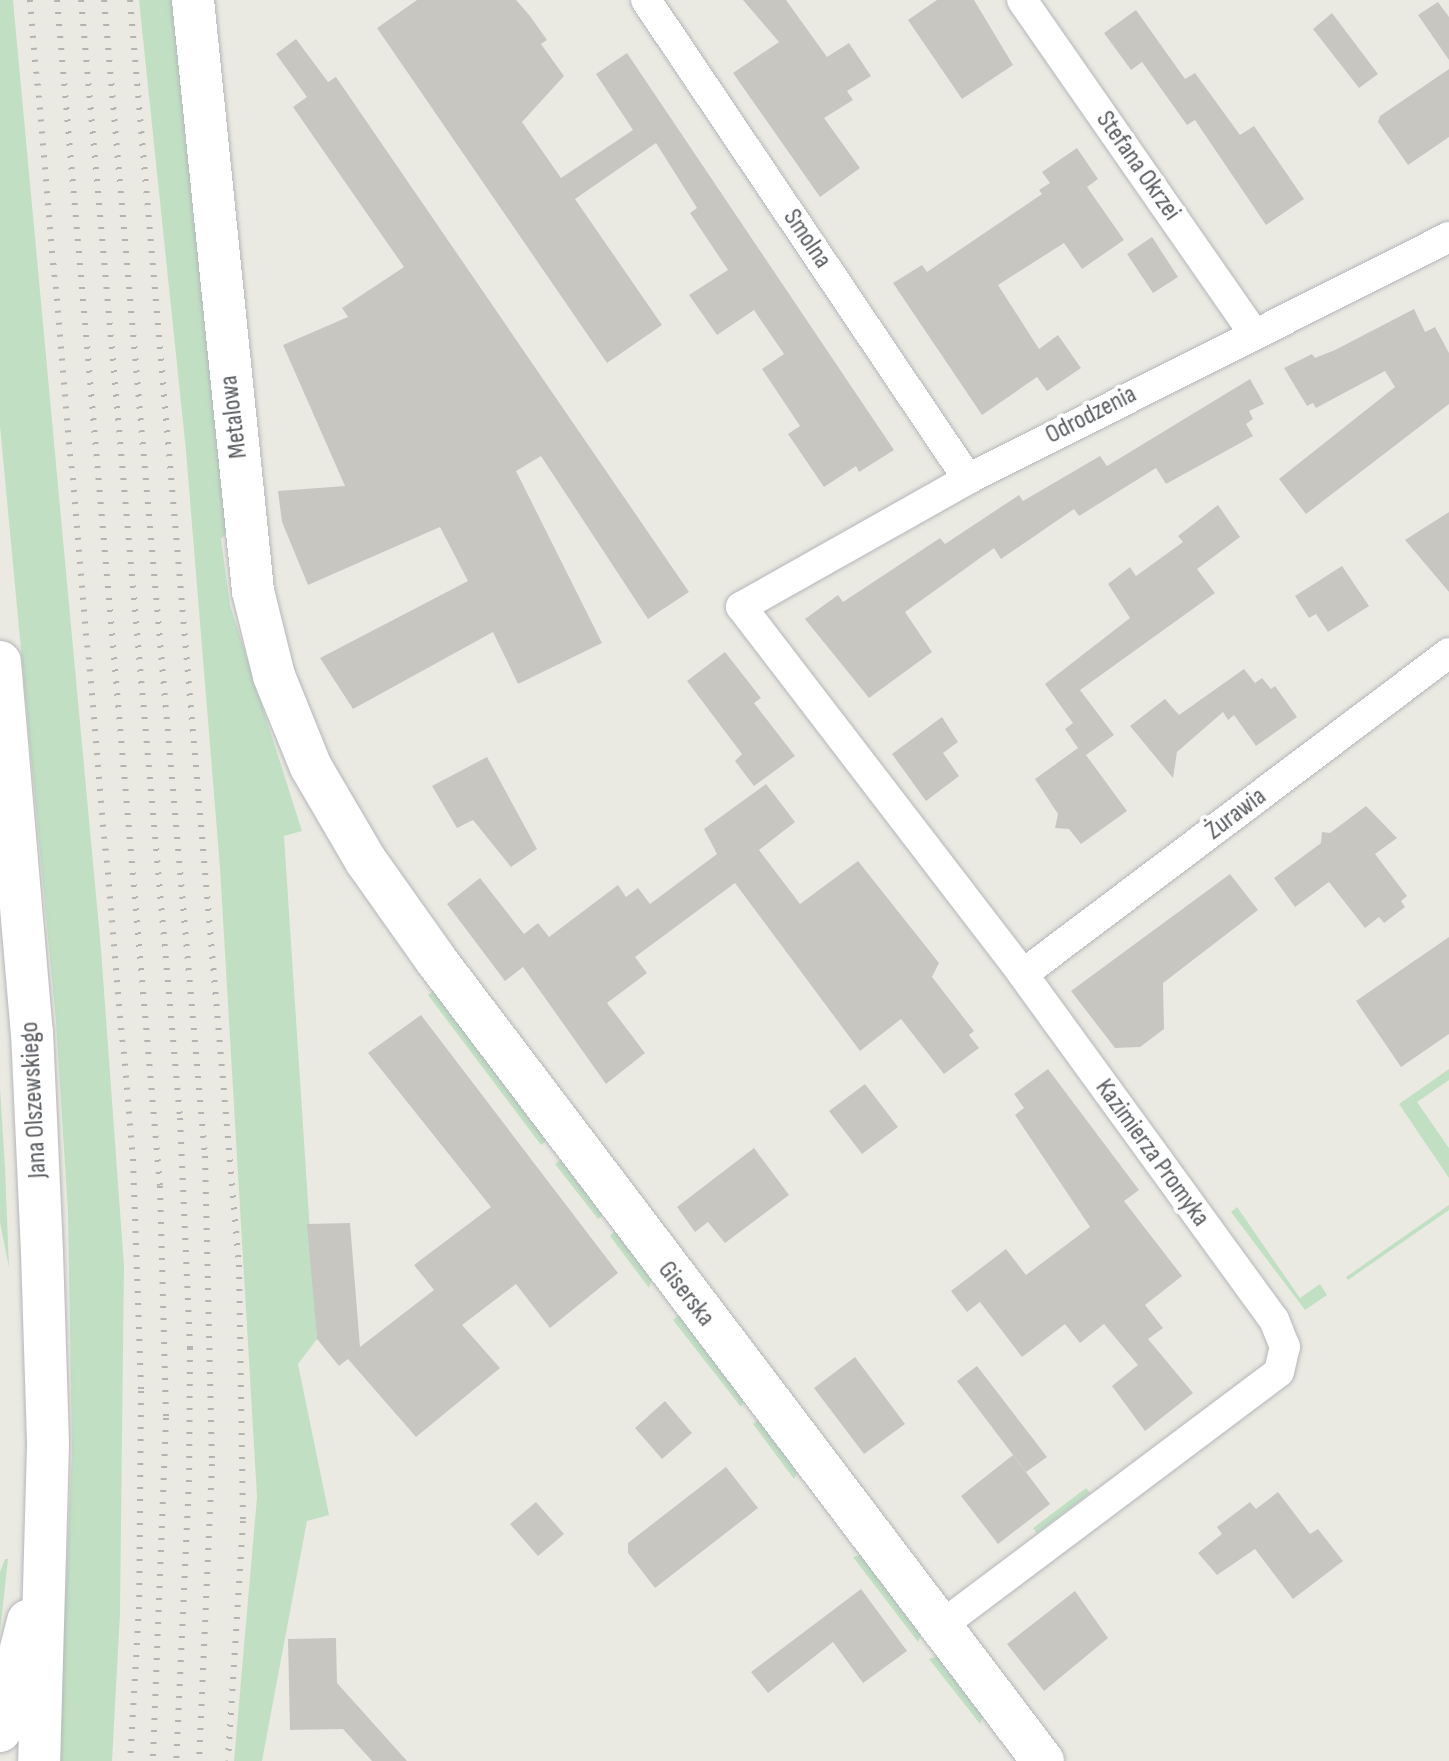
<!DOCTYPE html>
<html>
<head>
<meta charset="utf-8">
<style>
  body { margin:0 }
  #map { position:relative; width:1449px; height:1761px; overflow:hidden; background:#ebeae2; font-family:"Sofia Sans Condensed",sans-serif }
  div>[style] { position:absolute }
  .green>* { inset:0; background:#c1e0c3 }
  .building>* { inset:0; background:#c8c6c1 }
  .roads { filter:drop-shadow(0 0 2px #b4b7bb) drop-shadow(0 0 2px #b4b7bb) }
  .street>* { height:30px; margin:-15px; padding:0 15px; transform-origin:15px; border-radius:15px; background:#fff }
  .secondary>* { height:42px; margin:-21px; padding:0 21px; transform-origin:21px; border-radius:21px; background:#fff }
  .rail>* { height:6px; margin-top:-3px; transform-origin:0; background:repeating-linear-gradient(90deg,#b2b3b3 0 2px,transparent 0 12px) }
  span { translate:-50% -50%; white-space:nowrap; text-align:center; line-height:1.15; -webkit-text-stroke:8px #fff; paint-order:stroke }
  .street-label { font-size:26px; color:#5a5d61 }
</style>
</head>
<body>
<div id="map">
  <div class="green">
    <i style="clip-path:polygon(0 0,13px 0,101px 949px,124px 1266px,120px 1614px,112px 1761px,58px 1761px,72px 1452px,68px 1212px,56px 1022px,0 426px)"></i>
    <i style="clip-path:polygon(139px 0,172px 0,228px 531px,221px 539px,230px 605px,302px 831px,284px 836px,317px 1339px,298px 1364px,329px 1515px,307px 1521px,262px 1761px,234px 1761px,257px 1497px,220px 868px,186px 451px)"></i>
    <i style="clip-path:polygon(435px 990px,549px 1139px,541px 1145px,428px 995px)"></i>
    <i style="clip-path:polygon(1449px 1069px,1449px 1080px,1417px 1102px,1449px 1148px,1449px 1178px,1399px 1104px)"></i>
    <i style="clip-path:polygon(0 1088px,5px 1168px,9px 1268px,0 1222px)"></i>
    <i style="clip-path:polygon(562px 1159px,603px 1215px,598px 1219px,555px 1164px)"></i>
    <i style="clip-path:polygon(1449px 1205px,1449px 1210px,1348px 1280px,1346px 1277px)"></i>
    <i style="clip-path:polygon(1237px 1207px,1300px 1298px,1320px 1284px,1327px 1295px,1305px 1310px,1231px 1212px)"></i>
    <i style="clip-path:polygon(615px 1231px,654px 1273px,649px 1288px,610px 1236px)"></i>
    <i style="clip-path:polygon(679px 1315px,685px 1316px,747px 1395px,741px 1407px,673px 1320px)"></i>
    <i style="clip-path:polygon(758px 1420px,800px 1466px,794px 1479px,753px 1424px)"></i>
    <i style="clip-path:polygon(1086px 1488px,1090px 1493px,1037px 1533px,1033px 1528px)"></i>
    <i style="clip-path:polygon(867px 1553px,923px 1629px,918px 1642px,853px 1557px)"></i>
    <i style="clip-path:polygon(5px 1559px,8px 1559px,0 1632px,0 1572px)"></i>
    <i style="clip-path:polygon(941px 1655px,985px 1712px,980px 1724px,929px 1659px)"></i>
  </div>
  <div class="building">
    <i style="clip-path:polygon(417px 0,516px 0,530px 16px,547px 40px,541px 44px,564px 76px,522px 122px,561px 178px,633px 130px,596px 74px,627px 53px,894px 450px,859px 472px,856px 466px,824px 487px,788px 434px,800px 426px,762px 369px,784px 354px,754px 310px,717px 335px,689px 295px,728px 270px,690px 213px,697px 208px,656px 143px,575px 199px,662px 325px,607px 363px,377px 28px)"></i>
    <i style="clip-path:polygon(743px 0,786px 0,827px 57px,849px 43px,871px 76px,847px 91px,853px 100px,824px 118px,860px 168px,820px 197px,733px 73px,779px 42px)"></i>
    <i style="clip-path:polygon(937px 0,974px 0,1013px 65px,962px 99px,908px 20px)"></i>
    <i style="clip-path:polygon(1438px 2px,1449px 17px,1449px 60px,1418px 15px)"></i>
    <i style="clip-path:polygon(1136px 10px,1185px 79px,1195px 73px,1240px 135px,1254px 126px,1304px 199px,1266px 225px,1195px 120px,1187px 125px,1142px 62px,1131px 70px,1104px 33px)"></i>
    <i style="clip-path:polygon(1332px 13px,1378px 74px,1359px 88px,1313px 29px)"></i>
    <i style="clip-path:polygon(296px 39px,328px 82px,336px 77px,689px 592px,648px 619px,541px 456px,516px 471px,602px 643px,518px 684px,493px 632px,353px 709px,320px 658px,468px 581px,440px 527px,308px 585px,282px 522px,278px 491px,345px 486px,283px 345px,348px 317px,342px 308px,404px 267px,293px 107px,307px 97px,276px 54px)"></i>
    <i style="clip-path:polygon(1449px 69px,1449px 137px,1408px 165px,1378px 122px,1380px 116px)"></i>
    <i style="clip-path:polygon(1077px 148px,1098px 179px,1087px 187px,1124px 240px,1082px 269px,1064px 243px,998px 285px,1039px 349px,1058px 335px,1081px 368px,1047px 391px,1037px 377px,982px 415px,893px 283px,922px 265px,927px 272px,1042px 194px,1039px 190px,1050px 183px,1042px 172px)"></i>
    <i style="clip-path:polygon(1152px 237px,1178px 277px,1153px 293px,1127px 254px)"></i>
    <i style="clip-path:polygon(1414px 309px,1425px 332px,1435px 327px,1449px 353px,1449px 404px,1306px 514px,1279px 479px,1395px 387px,1385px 371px,1316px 408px,1313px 403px,1307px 406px,1284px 368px,1312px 354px,1315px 358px,1335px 350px)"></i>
    <i style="clip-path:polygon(1250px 379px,1264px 404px,1249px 411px,1253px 419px,1246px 424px,1253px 436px,1166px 484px,1156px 468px,1079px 516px,1074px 509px,1001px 559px,994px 548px,905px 612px,932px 652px,869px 698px,805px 619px,838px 595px,843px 602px,940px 538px,945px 544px,1019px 495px,1023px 501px,1100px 456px,1107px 466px)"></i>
    <i style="clip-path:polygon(1218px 505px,1240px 537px,1197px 569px,1215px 593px,1080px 690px,1114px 735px,1086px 755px,1127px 811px,1081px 844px,1069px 829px,1055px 828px,1058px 814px,1035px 779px,1078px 748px,1065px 729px,1073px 723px,1045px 684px,1130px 618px,1108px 584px,1130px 567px,1136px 576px,1183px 542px,1178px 536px)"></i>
    <i style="clip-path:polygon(1449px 512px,1449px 592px,1405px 540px)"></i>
    <i style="clip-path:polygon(1342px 566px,1369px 606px,1328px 632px,1316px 614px,1309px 618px,1295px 596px)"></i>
    <i style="clip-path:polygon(725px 652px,761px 698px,754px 703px,795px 756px,754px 786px,735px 761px,742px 754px,687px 681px)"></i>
    <i style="clip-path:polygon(1244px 669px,1255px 683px,1262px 678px,1271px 689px,1275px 686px,1297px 717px,1256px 746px,1234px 715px,1228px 720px,1223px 712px,1177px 752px,1173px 778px,1130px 726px,1165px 699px,1179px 715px)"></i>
    <i style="clip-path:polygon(942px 717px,958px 742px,943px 753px,959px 776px,926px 801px,892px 754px)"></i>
    <i style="clip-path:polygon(487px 757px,537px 849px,511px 867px,473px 820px,457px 828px,432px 786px)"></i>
    <i style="clip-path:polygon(766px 784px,795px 822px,759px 850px,800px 904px,858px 861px,939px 963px,932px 977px,974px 1031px,969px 1035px,979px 1048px,944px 1074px,901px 1019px,860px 1051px,735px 883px,635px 957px,647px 973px,607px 1003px,645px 1053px,606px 1084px,523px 967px,505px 981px,447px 904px,480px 878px,524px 934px,538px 923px,549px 937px,618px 885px,626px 897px,638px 888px,650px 904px,717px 854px,704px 829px)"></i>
    <i style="clip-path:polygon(1366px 806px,1397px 838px,1375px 854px,1407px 896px,1401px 901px,1405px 907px,1384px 923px,1379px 917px,1365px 928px,1329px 882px,1295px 907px,1274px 878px,1321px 843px,1322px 832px,1330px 833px)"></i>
    <i style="clip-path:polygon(1230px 874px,1258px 910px,1163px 983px,1164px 1029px,1140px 1047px,1115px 1048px,1071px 991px)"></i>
    <i style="clip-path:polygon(1449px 937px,1449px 1034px,1401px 1067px,1356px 1001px)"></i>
    <i style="clip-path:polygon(421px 1015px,618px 1273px,550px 1328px,516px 1284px,462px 1325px,500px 1368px,416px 1437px,348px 1359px,339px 1366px,317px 1339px,307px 1224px,350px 1223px,360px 1347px,434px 1290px,414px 1265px,491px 1207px,368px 1053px)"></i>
    <i style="clip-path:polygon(1048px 1069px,1139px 1190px,1124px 1201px,1182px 1276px,1145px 1305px,1163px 1328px,1148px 1339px,1193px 1393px,1145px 1431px,1112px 1386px,1138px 1365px,1104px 1324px,1080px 1343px,1065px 1324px,1022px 1357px,980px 1302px,967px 1312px,951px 1291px,1006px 1249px,1026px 1275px,1090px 1227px,1015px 1115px,1024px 1108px,1014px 1094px)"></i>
    <i style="clip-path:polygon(865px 1084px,898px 1127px,862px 1154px,829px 1111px)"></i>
    <i style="clip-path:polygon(754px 1148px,789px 1195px,725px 1243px,708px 1222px,695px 1232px,677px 1207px)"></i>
    <i style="clip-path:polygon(855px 1357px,905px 1424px,864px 1454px,814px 1388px)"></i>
    <i style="clip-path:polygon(977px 1366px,1047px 1457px,1026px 1472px,957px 1381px)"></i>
    <i style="clip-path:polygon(665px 1401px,692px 1433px,662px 1459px,635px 1428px)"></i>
    <i style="clip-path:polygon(1013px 1455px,1050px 1504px,998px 1544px,961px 1496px)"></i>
    <i style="clip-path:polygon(726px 1467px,758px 1508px,655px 1588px,628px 1553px,628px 1543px)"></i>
    <i style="clip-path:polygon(1278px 1492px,1310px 1534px,1318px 1529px,1343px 1561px,1293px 1599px,1255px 1549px,1217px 1575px,1198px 1553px,1222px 1534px,1217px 1527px,1250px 1502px,1256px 1509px)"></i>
    <i style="clip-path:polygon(536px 1502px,564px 1534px,538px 1556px,510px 1524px)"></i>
    <i style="clip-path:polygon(861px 1589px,907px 1651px,863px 1683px,833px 1642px,768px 1693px,751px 1672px)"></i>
    <i style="clip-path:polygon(1075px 1591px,1108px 1638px,1044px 1691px,1007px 1644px)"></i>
    <i style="clip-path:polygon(336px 1638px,337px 1683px,407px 1761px,372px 1761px,343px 1729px,290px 1730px,288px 1639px)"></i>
  </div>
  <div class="roads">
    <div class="street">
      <i style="left:646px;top:0;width:577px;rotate:56.09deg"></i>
      <i style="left:1022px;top:0;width:404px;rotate:55.2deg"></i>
      <i style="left:1023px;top:974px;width:533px;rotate:-37deg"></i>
      <i style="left:942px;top:1625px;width:421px;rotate:-36.9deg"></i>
      <i style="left:1279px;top:1372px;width:26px;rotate:-77deg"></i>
      <i style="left:1285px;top:1347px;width:29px;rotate:-112deg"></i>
      <i style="left:1274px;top:1320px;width:427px;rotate:-126deg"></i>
      <i style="left:1023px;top:974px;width:463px;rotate:-127.5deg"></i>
      <i style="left:741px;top:607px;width:261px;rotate:-29.4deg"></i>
      <i style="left:968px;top:479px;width:538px;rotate:-26.71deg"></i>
    </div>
    <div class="secondary">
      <i style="left:193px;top:0;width:594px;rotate:84.2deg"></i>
      <i style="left:253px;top:591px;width:88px;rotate:76.1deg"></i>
      <i style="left:274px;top:676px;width:98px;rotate:67.9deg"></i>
      <i style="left:311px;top:767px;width:109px;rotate:59.7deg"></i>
      <i style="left:366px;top:861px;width:121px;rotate:54.7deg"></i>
      <i style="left:436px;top:960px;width:1005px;rotate:52.85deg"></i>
      <i style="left:0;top:662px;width:371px;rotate:85.1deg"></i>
      <i style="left:32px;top:1032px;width:220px;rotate:87.4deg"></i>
      <i style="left:42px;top:1252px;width:193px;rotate:88.2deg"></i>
      <i style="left:48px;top:1445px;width:316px;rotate:91.6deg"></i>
      <i style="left:0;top:1731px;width:114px;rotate:-75.7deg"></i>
    </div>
  </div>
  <div class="rail">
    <i style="left:30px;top:0;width:1164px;rotate:84.92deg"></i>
    <i style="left:133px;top:1159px;width:232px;rotate:88deg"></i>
    <i style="left:141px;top:1391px;width:216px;rotate:90.5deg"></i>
    <i style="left:139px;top:1607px;width:154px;rotate:93.3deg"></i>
    <i style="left:57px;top:0;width:1190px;rotate:85.04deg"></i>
    <i style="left:160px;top:1186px;width:232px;rotate:88.5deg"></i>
    <i style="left:166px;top:1418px;width:343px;rotate:92.2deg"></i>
    <i style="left:81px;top:0;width:1122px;rotate:84.94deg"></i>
    <i style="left:180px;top:1118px;width:230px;rotate:87.5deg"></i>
    <i style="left:190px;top:1348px;width:132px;rotate:90.4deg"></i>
    <i style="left:189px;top:1480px;width:281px;rotate:92.6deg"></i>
    <i style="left:104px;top:0;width:1160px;rotate:85.01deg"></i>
    <i style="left:205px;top:1156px;width:308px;rotate:88.7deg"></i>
    <i style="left:212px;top:1464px;width:297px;rotate:92.5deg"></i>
    <i style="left:130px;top:0;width:1270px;rotate:85.08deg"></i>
    <i style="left:239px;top:1265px;width:256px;rotate:89.1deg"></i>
    <i style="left:243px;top:1521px;width:240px;rotate:93.6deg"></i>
  </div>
  <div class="street-label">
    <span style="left:1138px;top:166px;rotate:55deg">Stefana Okrzei</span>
    <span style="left:807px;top:239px;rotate:56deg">Smolna</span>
    <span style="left:1091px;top:415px;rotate:-27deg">Odrodzenia</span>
    <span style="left:234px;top:417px;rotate:-97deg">Metalowa</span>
    <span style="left:1236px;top:814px;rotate:-37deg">Żurawia</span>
    <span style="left:34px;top:1100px;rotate:-93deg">Jana Olszewskiego</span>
    <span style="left:1152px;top:1153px;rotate:54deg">Kazimierza Promyka</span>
    <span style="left:686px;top:1294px;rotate:52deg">Giserska</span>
  </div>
</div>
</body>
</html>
